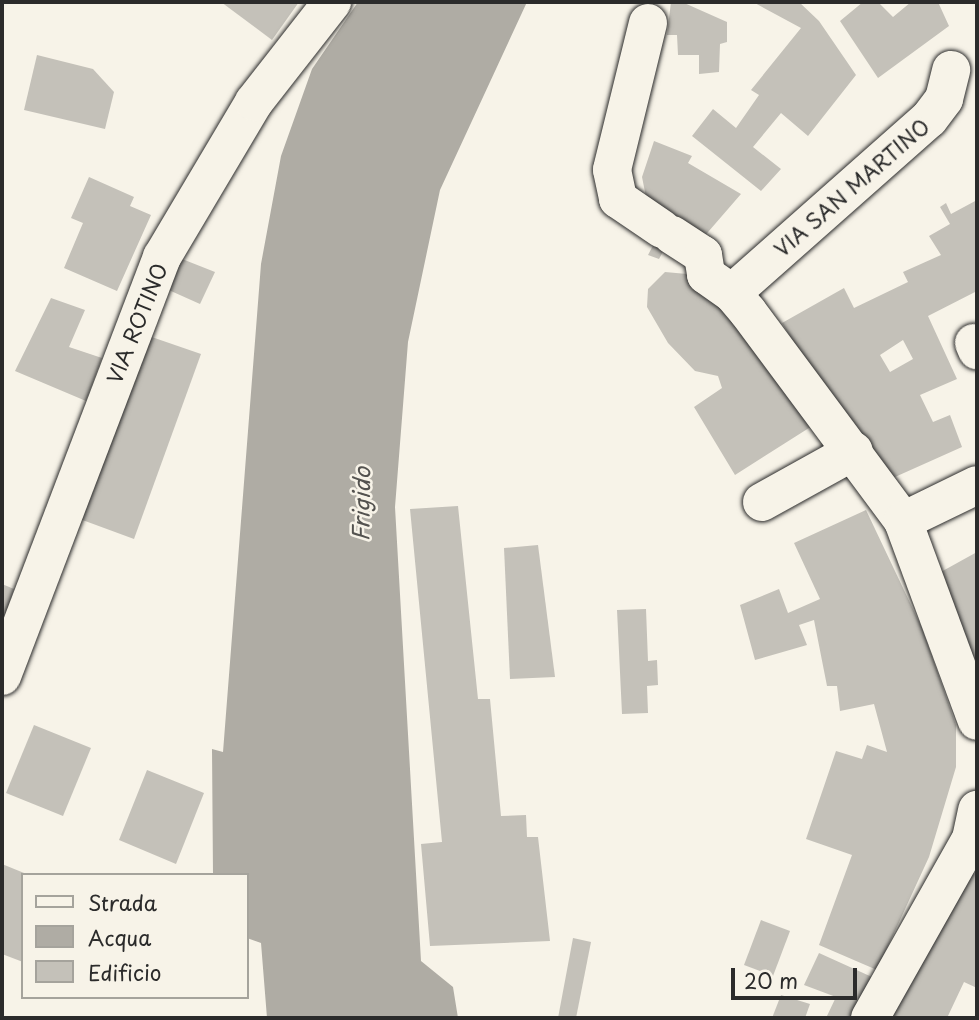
<!DOCTYPE html>
<html>
<head>
<meta charset="utf-8">
<style>
  body { margin:0 }
  #map { position:relative; width:979px; height:1020px; overflow:hidden; background:#f7f3e8; font-family:"Playpen Sans",sans-serif }
  div>[style] { position:absolute }
  .water>* { inset:0; background:#afaca4 }
  .building>* { inset:0; background:#c4c1b9 }
  .roads { filter:drop-shadow(0 0 2px #2b2b2b) drop-shadow(0 0 2px #2b2b2b) }
  .minor>* { height:38px; margin:-19px; padding:0 19px; transform-origin:19px; border-radius:19px; background:#f7f3e8 }
  span { translate:-50% -50%; white-space:nowrap; text-align:center; line-height:1.15; -webkit-text-stroke:5px #f7f3e8; paint-order:stroke }
  .street-label { font-size:21px; color:#2b2b2b }
  .water-label { font-size:23px; color:#53524f; font-style:italic }
  .frame { position:absolute; inset:0; border:4px solid #2b2b2b; pointer-events:none }
  .legend { position:absolute; left:21px; top:873px; width:228px; height:126px; box-sizing:border-box; background:#f7f3e8; border:2px solid #a5a39c; margin:0; padding:9px 12px; list-style:none; font-size:21px; color:#2b2b2b }
  .legend li { display:flex; align-items:center; gap:14px; height:35px }
  .legend b { width:35px; border:2px solid #a5a39c }
  .scale { position:absolute; left:731px; top:968px; width:126px; height:32px; box-sizing:border-box; border:4px solid #2b2b2b; border-top:0; padding-left:9px; font-size:21px; line-height:24px; white-space:nowrap; color:#2b2b2b; -webkit-text-stroke:5px #f7f3e8; paint-order:stroke }
</style>
</head>
<body>
<div id="map">
  <div class="water">
    <i style="clip-path:polygon(358px 2px,527px 2px,440px 190px,408px 342px,395px 507px,421px 961px,453px 987px,458px 1018px,267px 1018px,261px 943px,247px 938px,247px 875px,213px 875px,212px 749px,223px 752px,261px 264px,281px 156px,312px 69px)"></i>
  </div>
  <div class="building">
    <i style="clip-path:polygon(221px 2px,299px 2px,272px 40px)"></i>
    <i style="clip-path:polygon(671px 2px,682px 2px,727px 22px,727px 42px,720px 44px,719px 72px,699px 74px,699px 55px,678px 55px,677px 35px,667px 35px)"></i>
    <i style="clip-path:polygon(753px 2px,799px 2px,819px 21px,856px 75px,808px 136px,781px 113px,753px 147px,781px 169px,761px 191px,692px 136px,713px 109px,736px 128px,759px 95px,751px 90px,801px 28px)"></i>
    <i style="clip-path:polygon(863px 2px,878px 2px,893px 17px,911px 2px,938px 2px,949px 26px,878px 78px,840px 21px)"></i>
    <i style="clip-path:polygon(37px 55px,93px 69px,114px 92px,105px 129px,24px 110px)"></i>
    <i style="clip-path:polygon(654px 141px,692px 156px,688px 163px,741px 194px,702px 239px,678px 224px,659px 259px,648px 255px,668px 217px,646px 197px,642px 177px)"></i>
    <i style="clip-path:polygon(89px 177px,134px 197px,130px 206px,151px 215px,117px 291px,64px 268px,83px 223px,71px 218px)"></i>
    <i style="clip-path:polygon(evenodd,977px 200px,977px 291px,928px 316px,957px 379px,920px 395px,933px 422px,950px 415px,962px 447px,886px 481px,832px 406px,782px 323px,844px 288px,854px 308px,908px 282px,903px 272px,941px 255px,929px 236px,950px 224px,940px 207px,946px 203px,951px 214px,977px 200px,903px 340px,913px 359px,890px 372px,880px 355px,903px 340px)"></i>
    <i style="clip-path:polygon(177px 257px,215px 272px,200px 304px,162px 287px)"></i>
    <i style="clip-path:polygon(665px 272px,687px 274px,723px 300px,820px 421px,735px 475px,694px 407px,722px 388px,718px 376px,695px 371px,668px 343px,647px 307px,648px 289px)"></i>
    <i style="clip-path:polygon(51px 298px,85px 310px,69px 347px,102px 358px,86px 401px,15px 371px)"></i>
    <i style="clip-path:polygon(143px 334px,201px 354px,134px 539px,77px 518px)"></i>
    <i style="clip-path:polygon(458px 506px,478px 699px,490px 699px,501px 816px,526px 815px,527px 837px,538px 837px,550px 941px,430px 946px,421px 844px,442px 842px,410px 509px)"></i>
    <i style="clip-path:polygon(866px 510px,922px 628px,956px 725px,956px 767px,929px 857px,877px 970px,819px 945px,852px 855px,806px 839px,836px 751px,862px 759px,867px 745px,887px 752px,874px 704px,840px 711px,837px 686px,827px 686px,814px 620px,799px 625px,807px 645px,755px 660px,740px 605px,779px 589px,788px 613px,820px 599px,794px 543px)"></i>
    <i style="clip-path:polygon(538px 545px,555px 677px,510px 679px,504px 548px)"></i>
    <i style="clip-path:polygon(977px 552px,977px 682px,939px 573px)"></i>
    <i style="clip-path:polygon(2px 584px,14px 589px,2px 625px)"></i>
    <i style="clip-path:polygon(646px 609px,648px 661px,657px 660px,658px 685px,647px 686px,648px 713px,622px 714px,617px 610px)"></i>
    <i style="clip-path:polygon(34px 725px,91px 748px,63px 816px,6px 793px)"></i>
    <i style="clip-path:polygon(147px 770px,204px 793px,176px 864px,119px 840px)"></i>
    <i style="clip-path:polygon(2px 864px,29px 875px,23px 875px,23px 962px,2px 954px)"></i>
    <i style="clip-path:polygon(965px 864px,977px 876px,977px 988px,964px 982px,947px 1018px,882px 1018px)"></i>
    <i style="clip-path:polygon(761px 920px,790px 931px,773px 976px,744px 965px)"></i>
    <i style="clip-path:polygon(573px 938px,591px 942px,576px 1018px,558px 1018px)"></i>
    <i style="clip-path:polygon(819px 953px,872px 977px,857px 1018px,826px 1018px,836px 997px,804px 985px)"></i>
    <i style="clip-path:polygon(781px 995px,810px 1004px,805px 1018px,772px 1018px)"></i>
  </div>
  <div class="roads">
    <div class="minor">
      <i style="left:648px;top:23px;width:151px;rotate:103.8deg"></i>
      <i style="left:612px;top:170px;width:30px;rotate:78deg"></i>
      <i style="left:618px;top:199px;width:53px;rotate:34.3deg"></i>
      <i style="left:672px;top:235px;width:37px;rotate:33deg"></i>
      <i style="left:703px;top:255px;width:20px;rotate:81deg"></i>
      <i style="left:706px;top:275px;width:32px;rotate:35deg"></i>
      <i style="left:732px;top:293px;width:25px;rotate:50deg"></i>
      <i style="left:748px;top:312px;width:260px;rotate:53.4deg"></i>
      <i style="left:903px;top:521px;width:213px;rotate:69.7deg"></i>
      <i style="left:732px;top:293px;width:263px;rotate:-41.5deg"></i>
      <i style="left:929px;top:119px;width:25px;rotate:-53deg"></i>
      <i style="left:944px;top:99px;width:30px;rotate:-76deg"></i>
      <i style="left:974px;top:343px;width:8px;rotate:67deg"></i>
      <i style="left:762px;top:502px;width:105px;rotate:-29deg"></i>
      <i style="left:903px;top:521px;width:82px;rotate:-25.9deg"></i>
      <i style="left:2px;top:676px;width:449px;rotate:-69.1deg"></i>
      <i style="left:162px;top:257px;width:180px;rotate:-59.3deg"></i>
      <i style="left:254px;top:102px;width:127px;rotate:-52deg"></i>
      <i style="left:870px;top:1018px;width:206px;rotate:-60.6deg"></i>
      <i style="left:971px;top:839px;width:30px;rotate:-78deg"></i>
    </div>
  </div>
  <div class="street-label">
    <span style="left:851px;top:187px;rotate:-41deg">VIA SAN MARTINO</span>
    <span style="left:136px;top:323px;rotate:-68deg">VIA ROTINO</span>
  </div>
  <div class="water-label">
    <span style="left:361px;top:504px;rotate:-89deg">Frigido</span>
  </div>
  <div class="frame"></div>
  <ul class="legend">
  <li><b style="height:9px;background:#f7f3e8"></b>Strada</li>
  <li><b style="height:19px;background:#afaca4"></b>Acqua</li>
  <li><b style="height:19px;background:#c4c1b9"></b>Edificio</li>
  </ul>
  <div class="scale">20 m</div>
</div>
</body>
</html>
